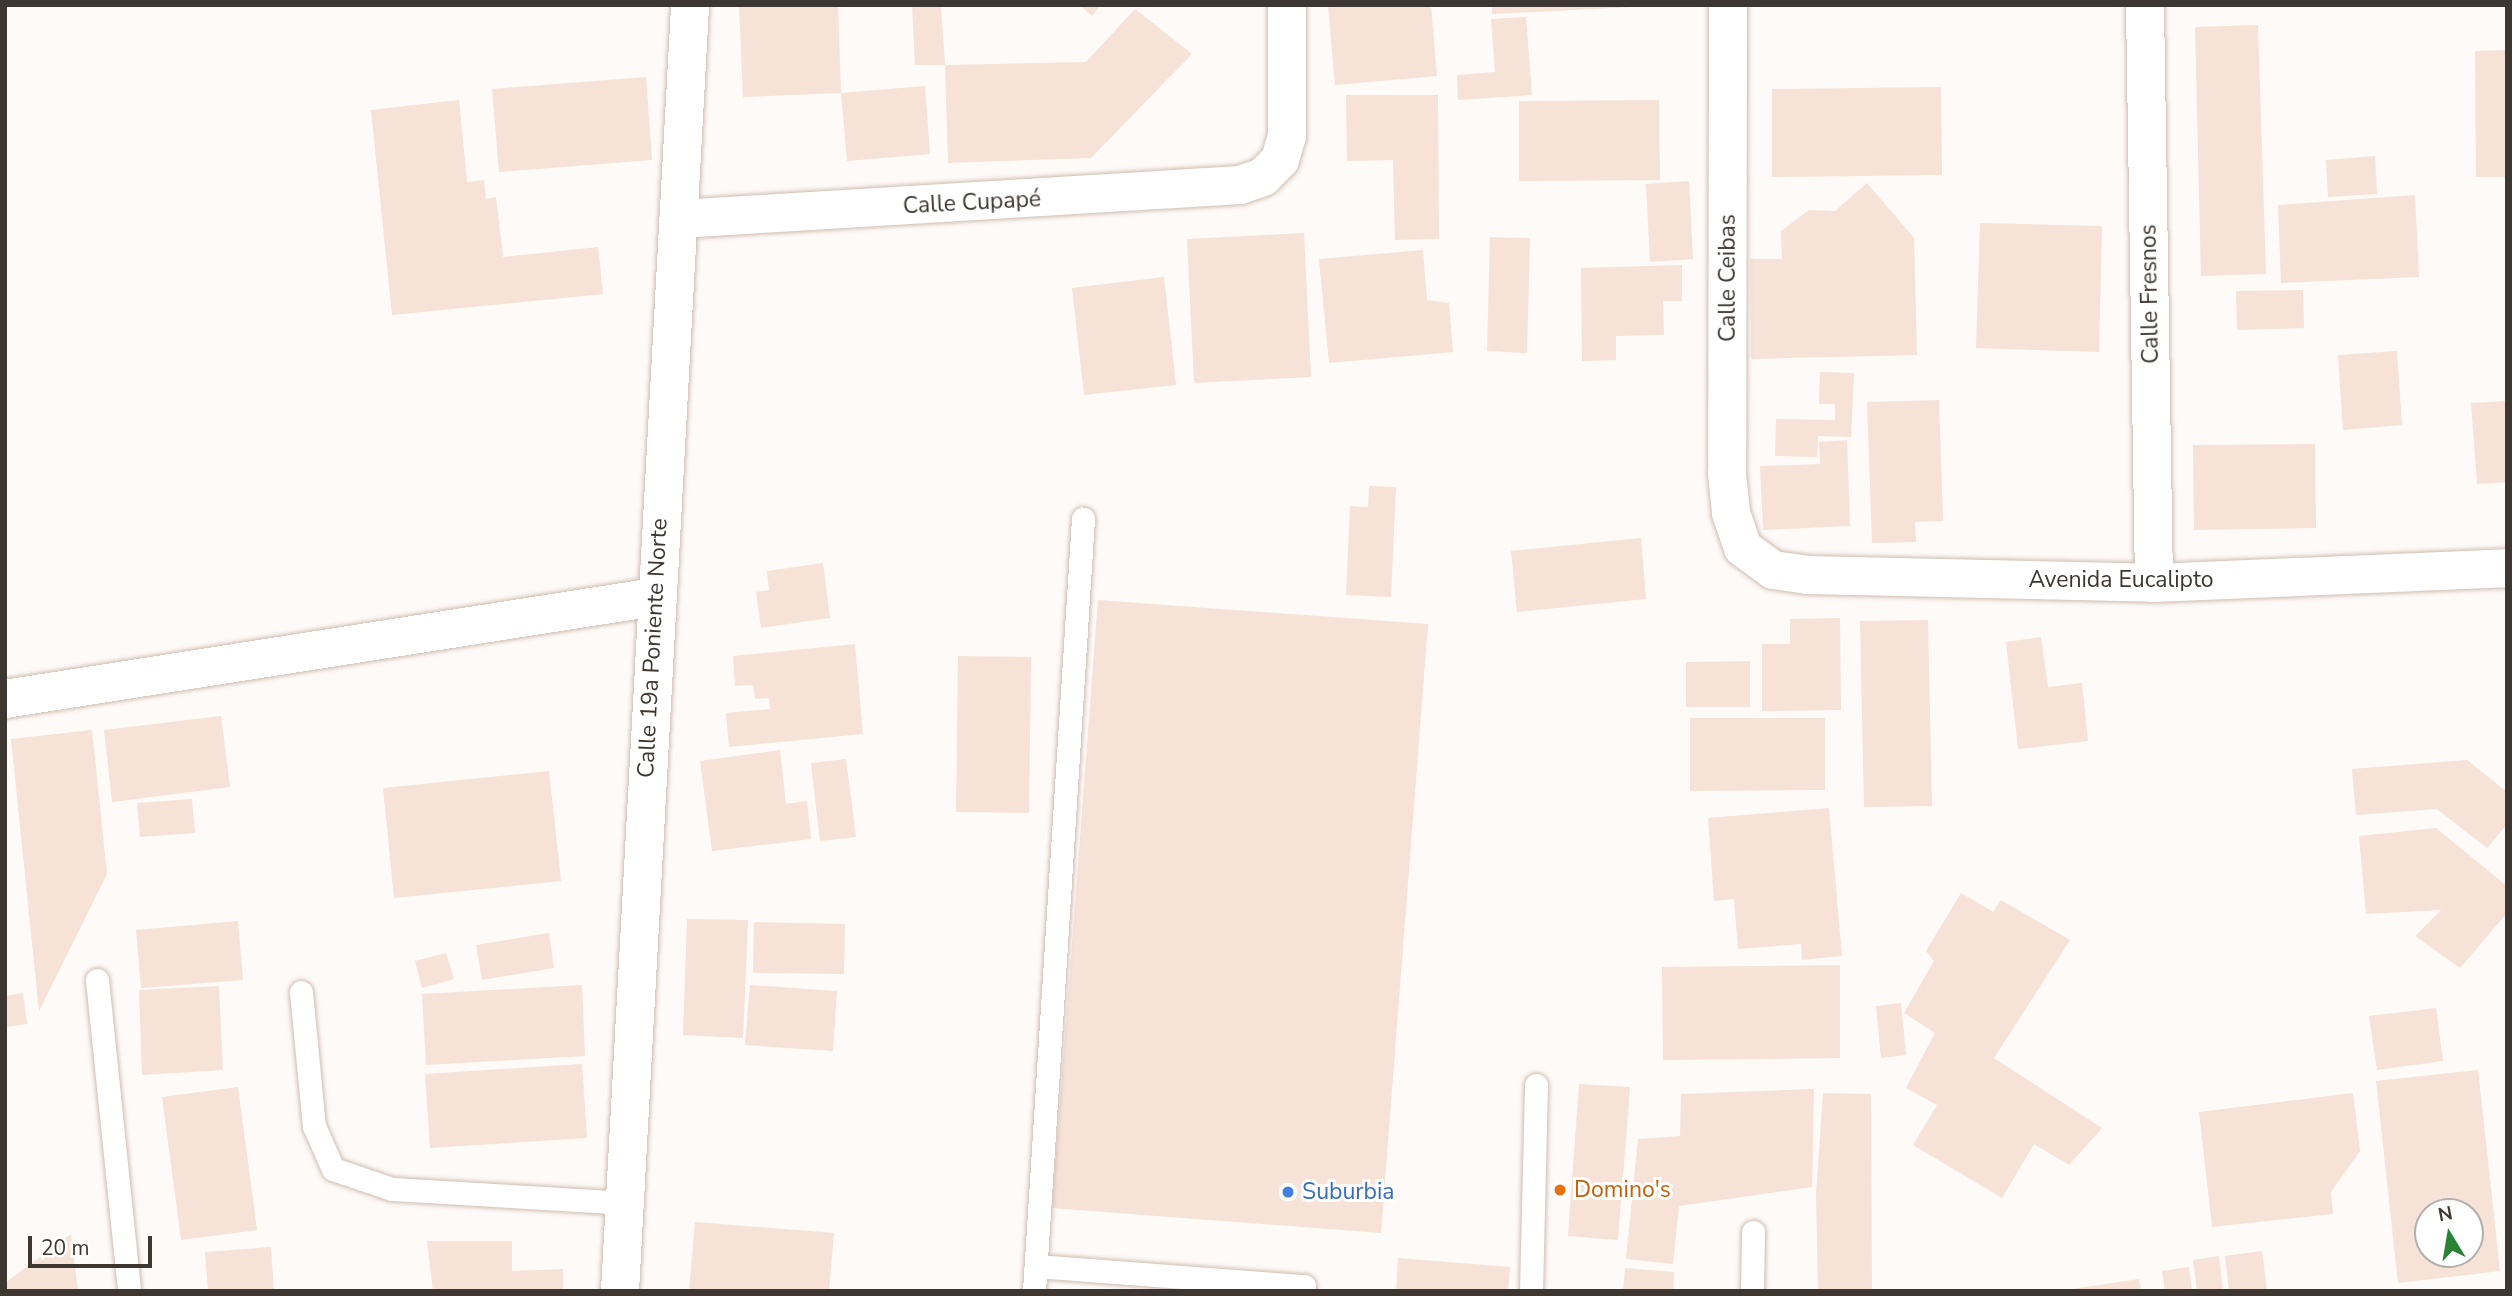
<!DOCTYPE html>
<html>
<head>
<meta charset="utf-8">
<style>
  body { margin:0 }
  #map { position:relative; width:2512px; height:1296px; overflow:hidden; background:#fefaf8; font-family:"Nunito Sans",sans-serif }
  div>[style] { position:absolute }
  .building>* { inset:0; background:#f6e2d6 }
  .roads { filter:drop-shadow(0 0 2px #cfbcb1) drop-shadow(0 0 2px #cfbcb1) }
  .lane>* { height:23px; margin:-11.5px; padding:0 11.5px; transform-origin:11.5px; border-radius:11.5px; background:#fff }
  .street>* { height:38px; margin:-19px; padding:0 19px; transform-origin:19px; border-radius:19px; background:#fff }
  .dots>* { width:19px; height:19px; translate:-50% -50%; box-sizing:border-box; border:4px solid #fff; border-radius:50% }
  span { translate:-50% -50%; white-space:nowrap; text-align:center; line-height:1.15; -webkit-text-stroke:6px #fff; paint-order:stroke }
  .street-label { font-size:23px; color:#3d3631 }
  .food-label { font-size:23px; color:#c56008 }
  .left { translate:0 -50%; text-align:left }
  .shop-label { font-size:23px; color:#366cbe }
  .frame { position:absolute; inset:0; border:7px solid #3d3631; pointer-events:none }
  .north { position:absolute; left:2414px; top:1198px; width:70px; height:70px; box-sizing:border-box; background:#fff; border:2px solid #b1afad; border-radius:50%; rotate:349deg; font-size:19px; font-weight:700; line-height:28px; text-align:center; color:#3d3631 }
  .north::after { content:''; display:block; margin:auto; width:24px; height:32px; background:#288434; clip-path:polygon(50% 0,100% 100%,50% 72%,0 100%) }
  .scale { position:absolute; left:28px; top:1236px; width:124px; height:32px; box-sizing:border-box; border:4px solid #3d3631; border-top:0; padding-left:9px; font-size:21px; line-height:24px; white-space:nowrap; color:#3d3631; -webkit-text-stroke:5px #fff; paint-order:stroke }
</style>
</head>
<body>
<div id="map">
  <div class="building">
    <i style="clip-path:polygon(739px 5px,838px 5px,841px 93px,925px 86px,930px 154px,847px 161px,841px 93px,743px 97px)"></i>
    <i style="clip-path:polygon(912px 5px,941px 5px,945px 65px,1086px 62px,1135px 9px,1192px 54px,1091px 158px,948px 163px,945px 65px,915px 65px)"></i>
    <i style="clip-path:polygon(1080px 5px,1101px 5px,1092px 16px)"></i>
    <i style="clip-path:polygon(1328px 5px,1431px 5px,1437px 76px,1335px 85px)"></i>
    <i style="clip-path:polygon(1492px 5px,1633px 5px,1633px 7px,1492px 14px)"></i>
    <i style="clip-path:polygon(1526px 17px,1532px 95px,1458px 100px,1457px 75px,1495px 72px,1491px 19px)"></i>
    <i style="clip-path:polygon(2258px 25px,2266px 274px,2201px 276px,2195px 27px)"></i>
    <i style="clip-path:polygon(2507px 50px,2507px 177px,2476px 177px,2475px 51px)"></i>
    <i style="clip-path:polygon(646px 77px,652px 160px,499px 172px,492px 89px)"></i>
    <i style="clip-path:polygon(1941px 87px,1942px 175px,1772px 177px,1772px 89px)"></i>
    <i style="clip-path:polygon(1346px 95px,1438px 95px,1439px 239px,1395px 240px,1393px 160px,1347px 161px)"></i>
    <i style="clip-path:polygon(459px 100px,467px 182px,484px 180px,486px 199px,496px 197px,503px 257px,598px 247px,603px 294px,392px 315px,371px 110px)"></i>
    <i style="clip-path:polygon(1659px 100px,1660px 180px,1519px 181px,1519px 101px)"></i>
    <i style="clip-path:polygon(2375px 156px,2377px 194px,2328px 197px,2326px 160px)"></i>
    <i style="clip-path:polygon(1689px 181px,1693px 259px,1650px 262px,1646px 184px)"></i>
    <i style="clip-path:polygon(1867px 183px,1914px 238px,1917px 355px,1751px 359px,1750px 259px,1782px 259px,1781px 231px,1809px 210px,1835px 211px)"></i>
    <i style="clip-path:polygon(2415px 195px,2419px 277px,2281px 283px,2278px 205px)"></i>
    <i style="clip-path:polygon(1980px 223px,2102px 226px,2099px 352px,1976px 348px)"></i>
    <i style="clip-path:polygon(1304px 233px,1311px 377px,1194px 383px,1187px 239px)"></i>
    <i style="clip-path:polygon(1490px 237px,1530px 238px,1527px 353px,1487px 351px)"></i>
    <i style="clip-path:polygon(1423px 250px,1427px 300px,1449px 303px,1453px 352px,1329px 363px,1319px 259px)"></i>
    <i style="clip-path:polygon(1682px 265px,1682px 301px,1663px 301px,1664px 335px,1616px 336px,1616px 360px,1582px 361px,1581px 268px)"></i>
    <i style="clip-path:polygon(1164px 277px,1176px 385px,1084px 395px,1072px 288px)"></i>
    <i style="clip-path:polygon(2303px 290px,2304px 328px,2237px 330px,2236px 291px)"></i>
    <i style="clip-path:polygon(2397px 351px,2402px 425px,2343px 430px,2338px 355px)"></i>
    <i style="clip-path:polygon(1820px 372px,1854px 373px,1851px 437px,1818px 436px,1817px 457px,1775px 456px,1776px 419px,1835px 420px,1835px 404px,1819px 404px)"></i>
    <i style="clip-path:polygon(1939px 400px,1943px 521px,1915px 522px,1916px 542px,1872px 543px,1867px 402px)"></i>
    <i style="clip-path:polygon(2507px 401px,2507px 482px,2477px 484px,2471px 403px)"></i>
    <i style="clip-path:polygon(1847px 440px,1850px 526px,1763px 530px,1760px 466px,1820px 464px,1819px 442px)"></i>
    <i style="clip-path:polygon(2315px 444px,2316px 528px,2194px 530px,2193px 445px)"></i>
    <i style="clip-path:polygon(1369px 486px,1396px 487px,1391px 597px,1346px 595px,1350px 506px,1368px 507px)"></i>
    <i style="clip-path:polygon(1641px 538px,1646px 599px,1517px 612px,1511px 551px)"></i>
    <i style="clip-path:polygon(823px 563px,830px 618px,761px 628px,756px 592px,769px 590px,767px 571px)"></i>
    <i style="clip-path:polygon(1098px 600px,1428px 624px,1381px 1233px,1052px 1208px)"></i>
    <i style="clip-path:polygon(1840px 618px,1841px 710px,1762px 711px,1762px 644px,1790px 644px,1790px 619px)"></i>
    <i style="clip-path:polygon(1928px 620px,1932px 806px,1864px 807px,1860px 621px)"></i>
    <i style="clip-path:polygon(2041px 637px,2048px 687px,2082px 683px,2088px 741px,2018px 749px,2006px 642px)"></i>
    <i style="clip-path:polygon(855px 644px,863px 734px,729px 747px,726px 713px,770px 709px,769px 698px,755px 699px,753px 685px,735px 686px,733px 656px)"></i>
    <i style="clip-path:polygon(958px 656px,1031px 657px,1029px 813px,956px 812px)"></i>
    <i style="clip-path:polygon(1750px 661px,1750px 707px,1686px 707px,1686px 662px)"></i>
    <i style="clip-path:polygon(221px 716px,230px 787px,112px 802px,104px 730px)"></i>
    <i style="clip-path:polygon(1690px 718px,1825px 718px,1825px 790px,1690px 791px)"></i>
    <i style="clip-path:polygon(92px 730px,107px 874px,39px 1011px,11px 739px)"></i>
    <i style="clip-path:polygon(780px 750px,786px 804px,807px 801px,811px 839px,712px 851px,700px 761px)"></i>
    <i style="clip-path:polygon(846px 759px,856px 837px,820px 841px,811px 763px)"></i>
    <i style="clip-path:polygon(2467px 760px,2507px 792px,2507px 824px,2487px 848px,2437px 809px,2356px 815px,2352px 769px)"></i>
    <i style="clip-path:polygon(549px 771px,561px 881px,394px 898px,383px 788px)"></i>
    <i style="clip-path:polygon(192px 799px,195px 833px,140px 837px,137px 803px)"></i>
    <i style="clip-path:polygon(1829px 808px,1842px 956px,1802px 960px,1801px 944px,1738px 949px,1734px 899px,1714px 901px,1708px 818px)"></i>
    <i style="clip-path:polygon(2436px 828px,2507px 886px,2507px 913px,2460px 968px,2415px 936px,2441px 910px,2366px 914px,2359px 836px)"></i>
    <i style="clip-path:polygon(1961px 893px,1993px 912px,2001px 900px,2070px 940px,1994px 1058px,2102px 1128px,2069px 1165px,2034px 1144px,2002px 1198px,1913px 1145px,1937px 1105px,1906px 1088px,1935px 1033px,1904px 1013px,1934px 961px,1926px 951px)"></i>
    <i style="clip-path:polygon(687px 919px,748px 920px,743px 1038px,683px 1035px)"></i>
    <i style="clip-path:polygon(238px 921px,243px 980px,141px 988px,136px 930px)"></i>
    <i style="clip-path:polygon(754px 922px,845px 924px,844px 974px,753px 973px)"></i>
    <i style="clip-path:polygon(549px 933px,554px 968px,482px 980px,476px 945px)"></i>
    <i style="clip-path:polygon(446px 953px,454px 979px,422px 988px,415px 961px)"></i>
    <i style="clip-path:polygon(1840px 965px,1840px 1058px,1663px 1060px,1662px 967px)"></i>
    <i style="clip-path:polygon(582px 985px,585px 1056px,426px 1065px,422px 994px)"></i>
    <i style="clip-path:polygon(750px 985px,837px 991px,833px 1051px,745px 1045px)"></i>
    <i style="clip-path:polygon(219px 986px,223px 1070px,142px 1075px,139px 990px)"></i>
    <i style="clip-path:polygon(23px 993px,27px 1024px,5px 1027px,5px 996px)"></i>
    <i style="clip-path:polygon(1901px 1003px,1906px 1055px,1881px 1058px,1876px 1006px)"></i>
    <i style="clip-path:polygon(2436px 1008px,2443px 1061px,2377px 1070px,2369px 1016px)"></i>
    <i style="clip-path:polygon(582px 1064px,587px 1138px,430px 1148px,425px 1074px)"></i>
    <i style="clip-path:polygon(evenodd,2478px 1070px,2500px 1271px,2398px 1283px,2376px 1081px,2478px 1070px,2428px 1212px,2470px 1212px,2470px 1254px,2428px 1254px,2428px 1212px)"></i>
    <i style="clip-path:polygon(1579px 1084px,1630px 1087px,1618px 1240px,1568px 1236px)"></i>
    <i style="clip-path:polygon(238px 1087px,257px 1230px,181px 1240px,162px 1097px)"></i>
    <i style="clip-path:polygon(1814px 1089px,1812px 1187px,1679px 1206px,1673px 1264px,1626px 1259px,1638px 1139px,1680px 1136px,1681px 1094px)"></i>
    <i style="clip-path:polygon(1823px 1093px,1871px 1094px,1872px 1291px,1818px 1291px,1816px 1194px)"></i>
    <i style="clip-path:polygon(2353px 1093px,2360px 1151px,2331px 1192px,2333px 1214px,2212px 1227px,2199px 1112px)"></i>
    <i style="clip-path:polygon(695px 1222px,834px 1233px,829px 1291px,689px 1291px)"></i>
    <i style="clip-path:polygon(71px 1234px,78px 1291px,5px 1291px,5px 1283px)"></i>
    <i style="clip-path:polygon(427px 1241px,512px 1241px,512px 1271px,563px 1269px,563px 1291px,433px 1291px)"></i>
    <i style="clip-path:polygon(271px 1247px,274px 1291px,208px 1291px,205px 1252px)"></i>
    <i style="clip-path:polygon(2262px 1251px,2267px 1291px,2229px 1291px,2225px 1256px)"></i>
    <i style="clip-path:polygon(2219px 1256px,2223px 1291px,2197px 1291px,2193px 1260px)"></i>
    <i style="clip-path:polygon(1398px 1258px,1510px 1267px,1508px 1291px,1396px 1291px)"></i>
    <i style="clip-path:polygon(2189px 1267px,2192px 1291px,2165px 1291px,2162px 1271px)"></i>
    <i style="clip-path:polygon(1625px 1268px,1674px 1272px,1673px 1291px,1623px 1291px)"></i>
    <i style="clip-path:polygon(2139px 1279px,2141px 1291px,2073px 1291px,2072px 1289px)"></i>
  </div>
  <div class="roads">
    <div class="lane">
      <i style="left:97px;top:980px;width:313px;rotate:84.1deg"></i>
      <i style="left:301px;top:992px;width:135px;rotate:84.5deg"></i>
      <i style="left:314px;top:1126px;width:47px;rotate:66.2deg"></i>
      <i style="left:333px;top:1169px;width:62px;rotate:18.7deg"></i>
      <i style="left:392px;top:1189px;width:233px;rotate:3.4deg"></i>
      <i style="left:1036px;top:1266px;width:269px;rotate:4.3deg"></i>
      <i style="left:1304px;top:1286px;width:5px;rotate:90deg"></i>
      <i style="left:1034px;top:1291px;width:774px;rotate:-86.37deg"></i>
      <i style="left:1531px;top:1291px;width:206px;rotate:-88.6deg"></i>
      <i style="left:1752px;top:1291px;width:59px;rotate:-89deg"></i>
    </div>
    <div class="street">
      <i style="left:1728px;top:5px;width:469px;rotate:90.1deg"></i>
      <i style="left:1727px;top:474px;width:39px;rotate:84deg"></i>
      <i style="left:1731px;top:513px;width:37px;rotate:71deg"></i>
      <i style="left:1743px;top:548px;width:37px;rotate:36deg"></i>
      <i style="left:1773px;top:570px;width:35px;rotate:8deg"></i>
      <i style="left:1808px;top:575px;width:346px;rotate:1.3deg"></i>
      <i style="left:2154px;top:583px;width:353px;rotate:-2.4deg"></i>
      <i style="left:2145px;top:5px;width:578px;rotate:89.11deg"></i>
      <i style="left:679px;top:219px;width:562px;rotate:-3.47deg"></i>
      <i style="left:1240px;top:185px;width:24px;rotate:-19deg"></i>
      <i style="left:1263px;top:177px;width:24px;rotate:-45deg"></i>
      <i style="left:1280px;top:160px;width:25px;rotate:-74deg"></i>
      <i style="left:1287px;top:136px;width:131px;rotate:-90deg"></i>
      <i style="left:5px;top:699px;width:658px;rotate:-8.92deg"></i>
      <i style="left:620px;top:1291px;width:1288px;rotate:-86.88deg"></i>
    </div>
  </div>
  <div class="dots">
    <i style="left:1560px;top:1190px;background:#e8710a"></i>
    <i style="left:1288px;top:1192px;background:#3f7fe0"></i>
  </div>
  <div class="street-label">
    <span style="left:972px;top:203px;rotate:-3deg">Calle Cupapé</span>
    <span style="left:1728px;top:278px;rotate:-90deg">Calle Ceibas</span>
    <span style="left:2150px;top:294px;rotate:-91deg">Calle Fresnos</span>
    <span style="left:2121px;top:580px">Avenida Eucalipto</span>
    <span style="left:653px;top:648px;rotate:-87deg">Calle 19a Poniente Norte</span>
  </div>
  <div class="food-label">
    <span class="left" style="left:1574px;top:1190px">Domino's</span>
  </div>
  <div class="shop-label">
    <span class="left" style="left:1302px;top:1192px">Suburbia</span>
  </div>
  <div class="frame"></div>
  <div class="north">N</div>
  <div class="scale">20 m</div>
</div>
</body>
</html>
